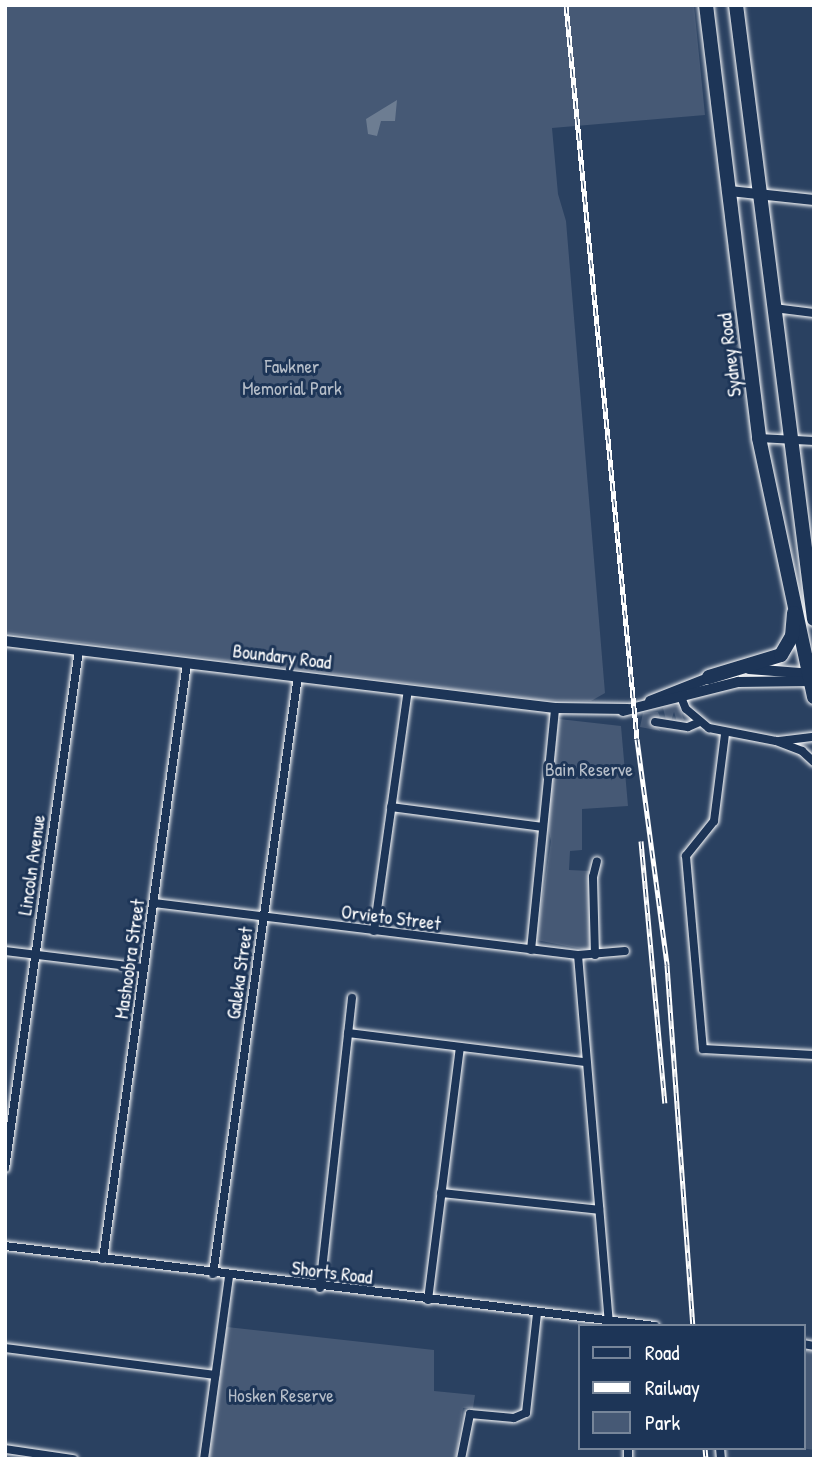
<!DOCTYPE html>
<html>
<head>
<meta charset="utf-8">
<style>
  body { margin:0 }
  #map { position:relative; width:819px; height:1464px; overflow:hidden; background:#2a4161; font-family:"Patrick Hand",sans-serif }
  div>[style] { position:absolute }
  .green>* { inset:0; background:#465975 }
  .water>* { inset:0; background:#6d7d92 }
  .roads { filter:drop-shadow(0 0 2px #fff) drop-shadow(0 0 2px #fff) }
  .street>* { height:8px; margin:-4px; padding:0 4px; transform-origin:4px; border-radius:4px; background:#1d3557 }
  .secondary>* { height:10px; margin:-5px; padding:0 5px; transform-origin:5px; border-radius:5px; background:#1d3557 }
  .highway>* { height:14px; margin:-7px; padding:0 7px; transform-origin:7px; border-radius:7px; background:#1d3557 }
  .rail>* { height:5px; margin-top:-2.5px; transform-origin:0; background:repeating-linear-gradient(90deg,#1d3557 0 8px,#fff 0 16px); box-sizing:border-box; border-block:2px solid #fff }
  span { translate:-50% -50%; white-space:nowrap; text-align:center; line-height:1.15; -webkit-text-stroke:6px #1d3557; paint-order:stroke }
  .street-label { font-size:19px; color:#fff }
  .park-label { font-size:19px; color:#b5bdc8 }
  .frame { position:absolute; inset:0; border:7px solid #fff; pointer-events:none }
  .legend { position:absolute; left:578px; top:1324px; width:228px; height:126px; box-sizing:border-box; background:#1d3557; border:2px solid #77869a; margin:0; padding:9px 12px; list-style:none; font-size:21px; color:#fff }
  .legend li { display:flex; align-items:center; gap:14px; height:35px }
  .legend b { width:35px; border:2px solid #77869a }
</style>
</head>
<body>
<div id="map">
  <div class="green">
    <i style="clip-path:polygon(5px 5px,694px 5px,705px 115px,552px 128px,558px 194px,566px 221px,605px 693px,591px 701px,543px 700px,5px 633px)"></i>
    <i style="clip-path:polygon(669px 705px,679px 706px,684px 720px,677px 722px,674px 712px,671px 721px,666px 720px,663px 708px)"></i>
    <i style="clip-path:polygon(658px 712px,660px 717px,652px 723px,661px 731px,640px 727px,643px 713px)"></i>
    <i style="clip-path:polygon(559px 719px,621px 726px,628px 806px,582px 809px,582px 850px,570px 851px,569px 870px,590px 871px,592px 945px,587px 950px,536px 940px,551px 841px,547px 823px)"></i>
    <i style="clip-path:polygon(227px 1327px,434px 1350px,434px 1391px,475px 1395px,473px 1408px,463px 1408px,456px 1459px,209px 1459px)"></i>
    <i style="clip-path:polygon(803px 1349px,814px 1350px,814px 1450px,801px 1448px)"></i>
  </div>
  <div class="water">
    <i style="clip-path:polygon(397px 100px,395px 121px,381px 121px,377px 136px,368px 134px,366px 119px)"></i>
  </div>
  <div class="roads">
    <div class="street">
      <i style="left:774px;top:308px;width:40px;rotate:7.1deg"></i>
      <i style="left:759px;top:438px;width:55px;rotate:3.1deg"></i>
      <i style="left:679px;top:692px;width:18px;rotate:68deg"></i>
      <i style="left:686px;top:709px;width:30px;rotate:40deg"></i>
      <i style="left:709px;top:728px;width:68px;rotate:11deg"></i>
      <i style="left:776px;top:741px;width:28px;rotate:21deg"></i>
      <i style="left:802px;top:751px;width:16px;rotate:43deg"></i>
      <i style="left:655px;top:722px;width:33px;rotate:9deg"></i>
      <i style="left:688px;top:727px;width:13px;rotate:-23deg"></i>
      <i style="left:725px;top:734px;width:88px;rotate:97.2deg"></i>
      <i style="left:714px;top:821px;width:45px;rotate:128.7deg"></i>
      <i style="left:686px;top:856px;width:194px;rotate:85deg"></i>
      <i style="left:703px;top:1049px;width:111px;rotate:3.1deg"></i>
      <i style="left:779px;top:741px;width:35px;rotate:-7deg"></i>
      <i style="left:391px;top:807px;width:153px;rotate:7.5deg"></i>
      <i style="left:154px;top:903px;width:427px;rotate:7deg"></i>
      <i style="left:578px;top:955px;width:47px;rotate:-4.9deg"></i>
      <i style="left:374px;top:931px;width:243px;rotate:-82deg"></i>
      <i style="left:531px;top:950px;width:243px;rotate:-84.3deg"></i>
      <i style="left:5px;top:951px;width:140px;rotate:7deg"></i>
      <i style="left:578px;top:955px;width:367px;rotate:85.2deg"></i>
      <i style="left:595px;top:955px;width:78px;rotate:-91.5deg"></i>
      <i style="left:593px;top:877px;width:16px;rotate:-76deg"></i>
      <i style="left:348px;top:1033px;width:239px;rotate:7deg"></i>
      <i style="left:5px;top:1168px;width:523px;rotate:-81.87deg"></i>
      <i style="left:441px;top:1193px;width:159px;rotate:6.1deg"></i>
      <i style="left:5px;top:1246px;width:655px;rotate:7.02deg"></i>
      <i style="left:103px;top:1259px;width:602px;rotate:-81.98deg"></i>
      <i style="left:213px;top:1274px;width:604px;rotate:-81.91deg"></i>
      <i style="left:320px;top:1288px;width:292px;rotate:-83.7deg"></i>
      <i style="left:428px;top:1300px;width:254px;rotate:-82.8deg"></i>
      <i style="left:803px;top:1344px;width:11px;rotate:10deg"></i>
      <i style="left:5px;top:1348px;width:212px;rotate:7.3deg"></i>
      <i style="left:720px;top:1448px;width:11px;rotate:85deg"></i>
      <i style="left:5px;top:1449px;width:69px;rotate:8.4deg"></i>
      <i style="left:204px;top:1459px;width:185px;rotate:-82.2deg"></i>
      <i style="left:461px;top:1459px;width:46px;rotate:-78.7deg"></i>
      <i style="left:470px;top:1414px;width:44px;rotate:5.2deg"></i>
      <i style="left:514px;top:1418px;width:13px;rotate:-23deg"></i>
      <i style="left:526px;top:1413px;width:101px;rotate:-83.7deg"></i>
      <i style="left:628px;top:1459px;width:11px;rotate:-90deg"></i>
    </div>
    <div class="secondary">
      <i style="left:730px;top:191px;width:84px;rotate:6.1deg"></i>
      <i style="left:5px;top:641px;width:554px;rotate:6.95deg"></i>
      <i style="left:555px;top:708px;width:73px;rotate:0.8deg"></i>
      <i style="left:749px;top:669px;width:64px;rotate:4.5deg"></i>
      <i style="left:650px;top:701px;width:71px;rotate:-21.5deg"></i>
      <i style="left:623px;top:711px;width:119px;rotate:-14.2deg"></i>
      <i style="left:738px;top:682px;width:76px;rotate:-0.8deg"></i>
    </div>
    <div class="highway">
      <i style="left:706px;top:5px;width:436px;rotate:83deg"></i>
      <i style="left:759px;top:438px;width:265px;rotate:78deg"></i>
      <i style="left:736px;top:5px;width:619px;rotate:82.76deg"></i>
      <i style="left:709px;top:677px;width:75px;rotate:-17deg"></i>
      <i style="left:781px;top:655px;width:22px;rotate:-60deg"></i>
      <i style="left:792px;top:636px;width:23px;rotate:-85deg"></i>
    </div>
  </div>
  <div class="rail">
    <i style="left:566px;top:5px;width:737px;rotate:84.47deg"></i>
    <i style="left:637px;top:739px;width:228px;rotate:82.4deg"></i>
    <i style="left:667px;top:965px;width:362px;rotate:85.9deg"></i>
    <i style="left:641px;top:841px;width:263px;rotate:84.8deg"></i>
    <i style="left:705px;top:1448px;width:11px;rotate:85deg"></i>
  </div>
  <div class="street-label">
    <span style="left:730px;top:355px;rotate:-97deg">Sydney Road</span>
    <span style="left:282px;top:657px;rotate:7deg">Boundary Road</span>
    <span style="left:32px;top:865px;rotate:-82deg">Lincoln Avenue</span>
    <span style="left:391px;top:918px;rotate:7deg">Orvieto Street</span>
    <span style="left:130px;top:959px;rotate:-82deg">Mashoobra Street</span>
    <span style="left:240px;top:973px;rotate:-82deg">Galeka Street</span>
    <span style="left:332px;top:1273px;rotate:7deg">Shorts Road</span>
  </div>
  <div class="park-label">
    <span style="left:292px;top:378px">Fawkner<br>Memorial Park</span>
    <span style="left:589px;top:770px">Bain Reserve</span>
    <span style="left:281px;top:1396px">Hosken Reserve</span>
  </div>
  <div class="frame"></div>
  <ul class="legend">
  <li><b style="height:9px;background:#1d3557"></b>Road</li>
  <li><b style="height:9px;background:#fff"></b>Railway</li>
  <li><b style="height:19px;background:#465975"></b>Park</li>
  </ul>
</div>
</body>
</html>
